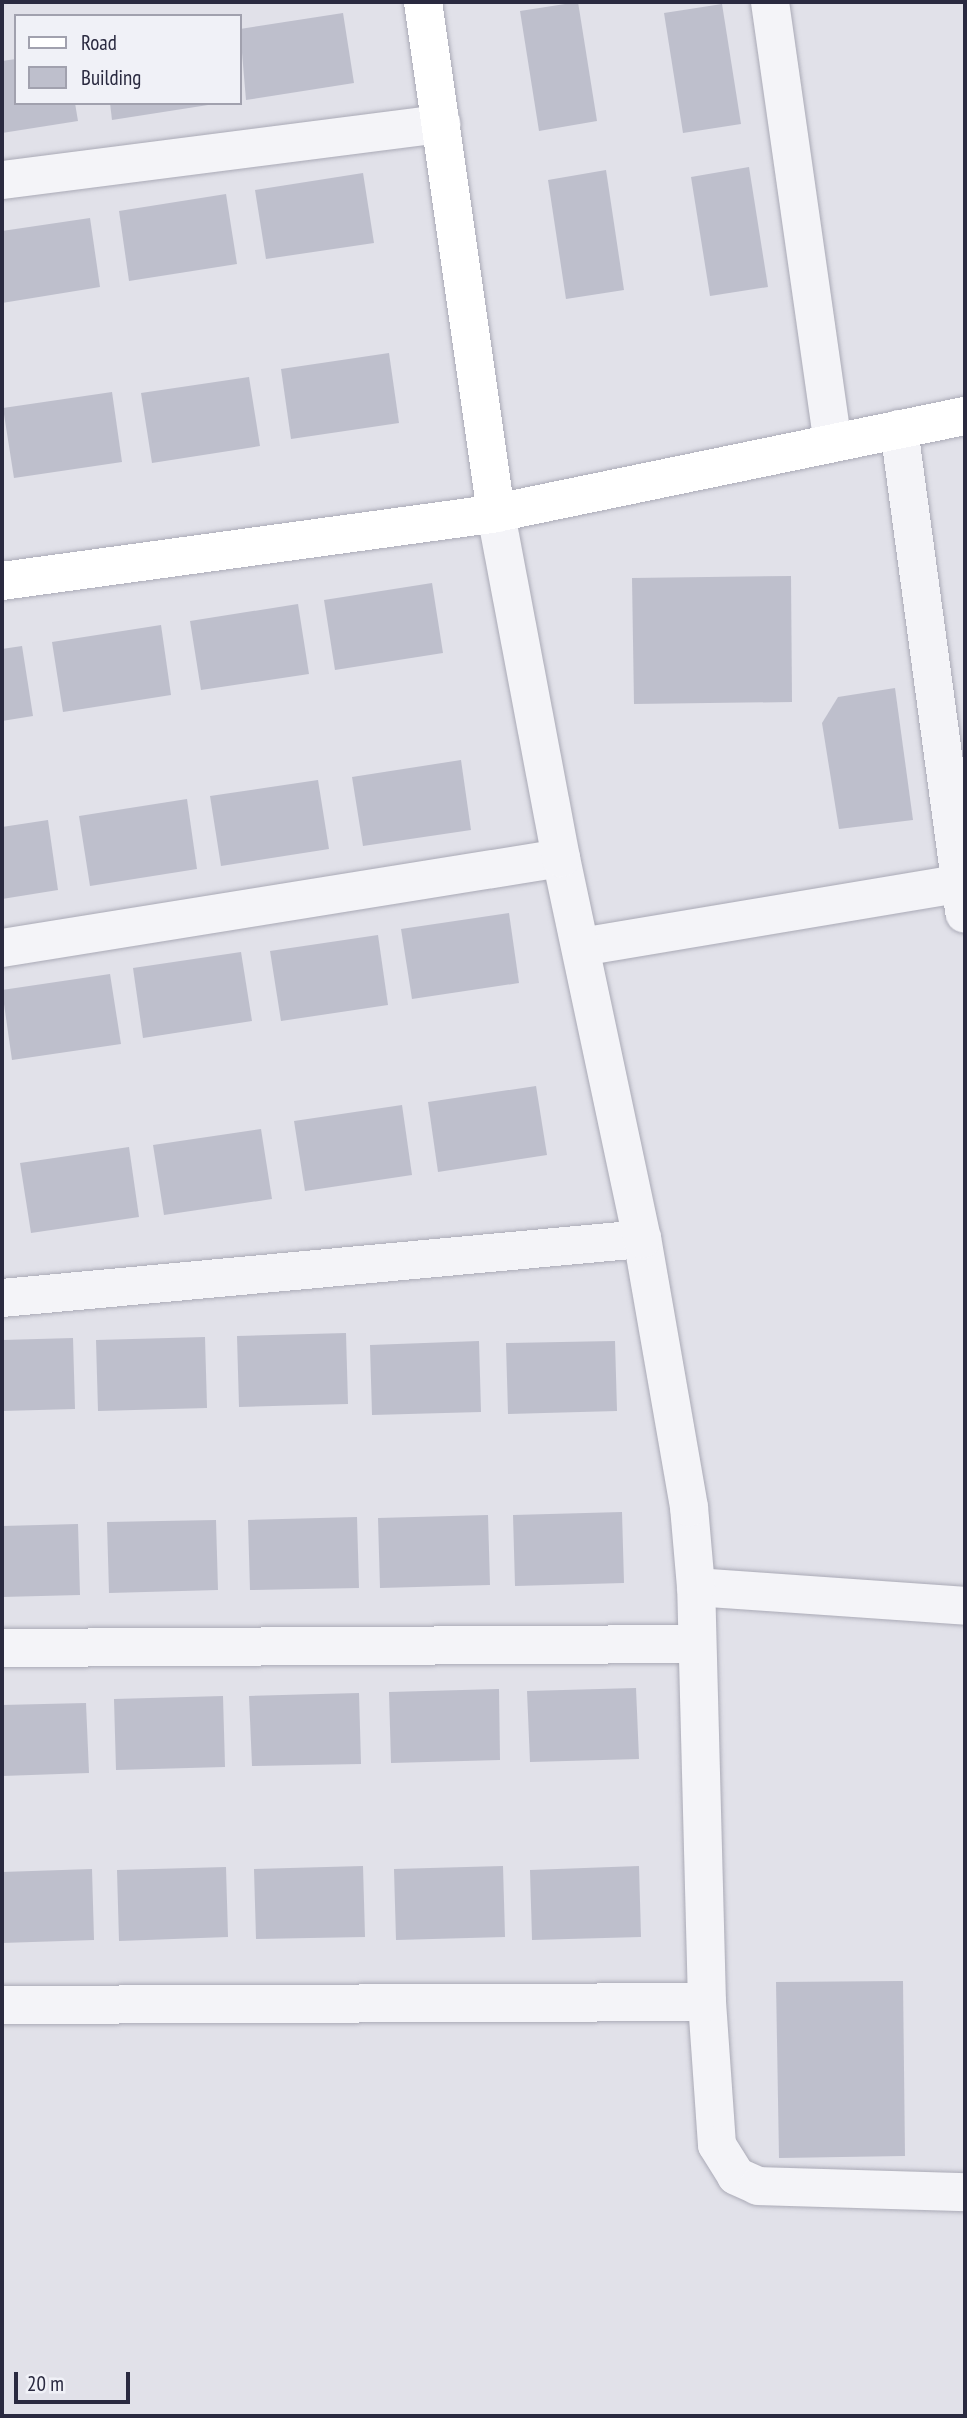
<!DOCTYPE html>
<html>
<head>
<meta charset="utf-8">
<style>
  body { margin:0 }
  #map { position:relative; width:967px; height:2418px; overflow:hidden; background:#e1e1e9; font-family:"PT Sans Narrow",sans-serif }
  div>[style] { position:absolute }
  .building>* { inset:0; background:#bebfcc }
  .roads { filter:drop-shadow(0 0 2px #aaaab6) drop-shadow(0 0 2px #aaaab6) }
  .street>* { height:38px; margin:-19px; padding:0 19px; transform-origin:19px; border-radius:19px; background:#f4f4f8 }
  .secondary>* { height:38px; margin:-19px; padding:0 19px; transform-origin:19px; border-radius:19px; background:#fff }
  span { translate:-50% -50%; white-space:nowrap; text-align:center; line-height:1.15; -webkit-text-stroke:5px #f0f1f7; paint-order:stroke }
  .frame { position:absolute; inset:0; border:4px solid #2a2a40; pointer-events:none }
  .legend { position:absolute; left:14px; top:14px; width:228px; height:91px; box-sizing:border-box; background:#f0f1f7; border:2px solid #a1a1ae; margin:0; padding:9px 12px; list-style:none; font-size:21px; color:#2a2a40 }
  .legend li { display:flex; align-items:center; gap:14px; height:35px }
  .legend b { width:35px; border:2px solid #a1a1ae }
  .scale { position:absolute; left:14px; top:2372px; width:116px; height:32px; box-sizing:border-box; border:4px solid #2a2a40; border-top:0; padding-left:9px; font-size:21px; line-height:24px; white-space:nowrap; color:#2a2a40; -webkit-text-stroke:5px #f0f1f7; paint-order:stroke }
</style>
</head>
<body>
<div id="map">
  <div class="building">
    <i style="clip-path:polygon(578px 2px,597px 121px,539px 131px,520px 11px)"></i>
    <i style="clip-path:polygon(722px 4px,741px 124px,683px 133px,664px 13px)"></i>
    <i style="clip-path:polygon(343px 13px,354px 83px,246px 100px,240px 29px)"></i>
    <i style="clip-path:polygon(16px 59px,16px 103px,75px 103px,78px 121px,2px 133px,2px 61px)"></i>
    <i style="clip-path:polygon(110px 103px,208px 103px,208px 105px,112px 120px)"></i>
    <i style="clip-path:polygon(749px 167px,768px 287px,710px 296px,691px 177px)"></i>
    <i style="clip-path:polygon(606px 170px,624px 290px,566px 299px,548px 180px)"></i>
    <i style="clip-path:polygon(363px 173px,374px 243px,266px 259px,255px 190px)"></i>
    <i style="clip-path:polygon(226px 194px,237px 264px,129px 281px,119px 211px)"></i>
    <i style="clip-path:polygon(90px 218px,100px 287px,2px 303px,2px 231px)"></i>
    <i style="clip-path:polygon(389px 353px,399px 423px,291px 439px,281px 369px)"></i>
    <i style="clip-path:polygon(249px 377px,260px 446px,152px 463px,141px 393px)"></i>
    <i style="clip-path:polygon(112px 392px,122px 462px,14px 478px,3px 408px)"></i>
    <i style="clip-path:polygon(791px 576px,792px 702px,634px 704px,632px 578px)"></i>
    <i style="clip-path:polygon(432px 583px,443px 653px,335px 670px,324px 600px)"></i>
    <i style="clip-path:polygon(298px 604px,309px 674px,201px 690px,190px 621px)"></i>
    <i style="clip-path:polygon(161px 625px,171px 695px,63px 712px,52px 642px)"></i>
    <i style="clip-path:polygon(22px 646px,33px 716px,2px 721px,2px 649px)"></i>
    <i style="clip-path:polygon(895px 688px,913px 820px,839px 829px,822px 723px,838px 697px)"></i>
    <i style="clip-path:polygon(461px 760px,471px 830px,363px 846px,352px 777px)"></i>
    <i style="clip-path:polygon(318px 780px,329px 849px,221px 866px,210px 796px)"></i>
    <i style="clip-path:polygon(187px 799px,197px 869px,90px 886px,79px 816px)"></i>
    <i style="clip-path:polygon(48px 820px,58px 890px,2px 899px,2px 827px)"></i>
    <i style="clip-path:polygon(509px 913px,519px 983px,412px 999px,401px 929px)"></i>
    <i style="clip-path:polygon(378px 935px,388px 1005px,281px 1021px,270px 951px)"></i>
    <i style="clip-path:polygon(241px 952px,252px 1021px,143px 1038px,133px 968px)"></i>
    <i style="clip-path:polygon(110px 974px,121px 1044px,12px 1060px,2px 990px)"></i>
    <i style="clip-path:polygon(536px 1086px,547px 1155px,438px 1172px,428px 1102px)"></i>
    <i style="clip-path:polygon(402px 1105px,412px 1175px,305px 1191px,294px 1121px)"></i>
    <i style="clip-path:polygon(261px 1129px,272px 1199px,164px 1215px,153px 1145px)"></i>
    <i style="clip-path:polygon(129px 1147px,139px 1217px,31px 1233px,20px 1163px)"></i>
    <i style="clip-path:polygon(346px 1333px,348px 1404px,239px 1407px,237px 1336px)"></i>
    <i style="clip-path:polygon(205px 1337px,207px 1408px,98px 1411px,96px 1340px)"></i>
    <i style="clip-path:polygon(73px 1338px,75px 1409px,2px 1411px,2px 1340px)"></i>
    <i style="clip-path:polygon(479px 1341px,481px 1412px,372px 1415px,370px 1345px)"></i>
    <i style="clip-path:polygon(615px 1341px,617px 1411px,508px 1414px,506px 1343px)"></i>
    <i style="clip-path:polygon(622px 1512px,624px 1583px,515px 1586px,513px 1515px)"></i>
    <i style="clip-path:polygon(488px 1515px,490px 1585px,380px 1588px,378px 1518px)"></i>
    <i style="clip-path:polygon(357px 1517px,359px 1588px,250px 1590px,248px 1520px)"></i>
    <i style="clip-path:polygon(216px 1520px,218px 1590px,109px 1593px,107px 1522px)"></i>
    <i style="clip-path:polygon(78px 1524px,80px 1595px,2px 1597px,2px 1526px)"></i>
    <i style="clip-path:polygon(636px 1688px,639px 1759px,530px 1762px,527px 1691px)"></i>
    <i style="clip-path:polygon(499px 1689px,500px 1760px,391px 1763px,389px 1692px)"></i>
    <i style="clip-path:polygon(359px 1693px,361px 1764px,252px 1766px,249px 1696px)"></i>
    <i style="clip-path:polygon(223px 1696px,225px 1767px,116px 1770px,114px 1699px)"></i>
    <i style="clip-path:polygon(86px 1703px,89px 1773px,2px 1776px,2px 1705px)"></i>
    <i style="clip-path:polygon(363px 1866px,365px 1937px,256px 1939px,254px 1869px)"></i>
    <i style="clip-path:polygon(503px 1866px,505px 1937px,396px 1940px,394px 1869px)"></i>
    <i style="clip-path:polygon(639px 1866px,641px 1937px,532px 1940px,530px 1870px)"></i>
    <i style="clip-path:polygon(226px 1867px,228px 1937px,119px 1941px,117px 1870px)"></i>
    <i style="clip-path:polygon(92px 1869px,94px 1940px,2px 1943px,2px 1872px)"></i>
    <i style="clip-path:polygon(903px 1981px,905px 2156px,779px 2158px,776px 1982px)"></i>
  </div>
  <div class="roads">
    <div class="street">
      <i style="left:770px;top:2px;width:445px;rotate:81.9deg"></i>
      <i style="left:2px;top:180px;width:443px;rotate:-7.3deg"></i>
      <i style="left:899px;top:429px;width:489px;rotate:82.3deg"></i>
      <i style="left:581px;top:947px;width:389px;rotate:-9.5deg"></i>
      <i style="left:2px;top:948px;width:566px;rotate:-9.15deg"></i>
      <i style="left:2px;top:1298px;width:643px;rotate:-5.27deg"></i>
      <i style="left:696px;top:1587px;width:270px;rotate:4deg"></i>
      <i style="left:2px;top:1648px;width:695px;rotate:-0.33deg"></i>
      <i style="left:707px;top:2002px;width:143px;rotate:86deg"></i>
      <i style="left:717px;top:2145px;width:36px;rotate:58deg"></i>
      <i style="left:736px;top:2176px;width:24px;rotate:24deg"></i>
      <i style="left:758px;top:2186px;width:207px;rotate:1.7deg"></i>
      <i style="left:2px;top:2005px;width:705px;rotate:-0.24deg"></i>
      <i style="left:707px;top:2002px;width:415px;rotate:-91.5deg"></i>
      <i style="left:696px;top:1587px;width:80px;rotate:-95deg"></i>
      <i style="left:689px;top:1507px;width:272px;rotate:-99.9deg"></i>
      <i style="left:642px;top:1239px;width:390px;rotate:-102deg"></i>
      <i style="left:561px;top:858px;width:351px;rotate:-100.7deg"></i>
    </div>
    <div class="secondary">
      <i style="left:423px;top:2px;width:516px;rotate:81.87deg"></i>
      <i style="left:2px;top:581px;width:499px;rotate:-7.8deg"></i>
      <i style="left:496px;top:513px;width:479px;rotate:-11.7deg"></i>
    </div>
  </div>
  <div class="frame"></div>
  <ul class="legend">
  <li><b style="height:9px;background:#fff"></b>Road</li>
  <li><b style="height:19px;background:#bebfcc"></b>Building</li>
  </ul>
  <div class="scale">20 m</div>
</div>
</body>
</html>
